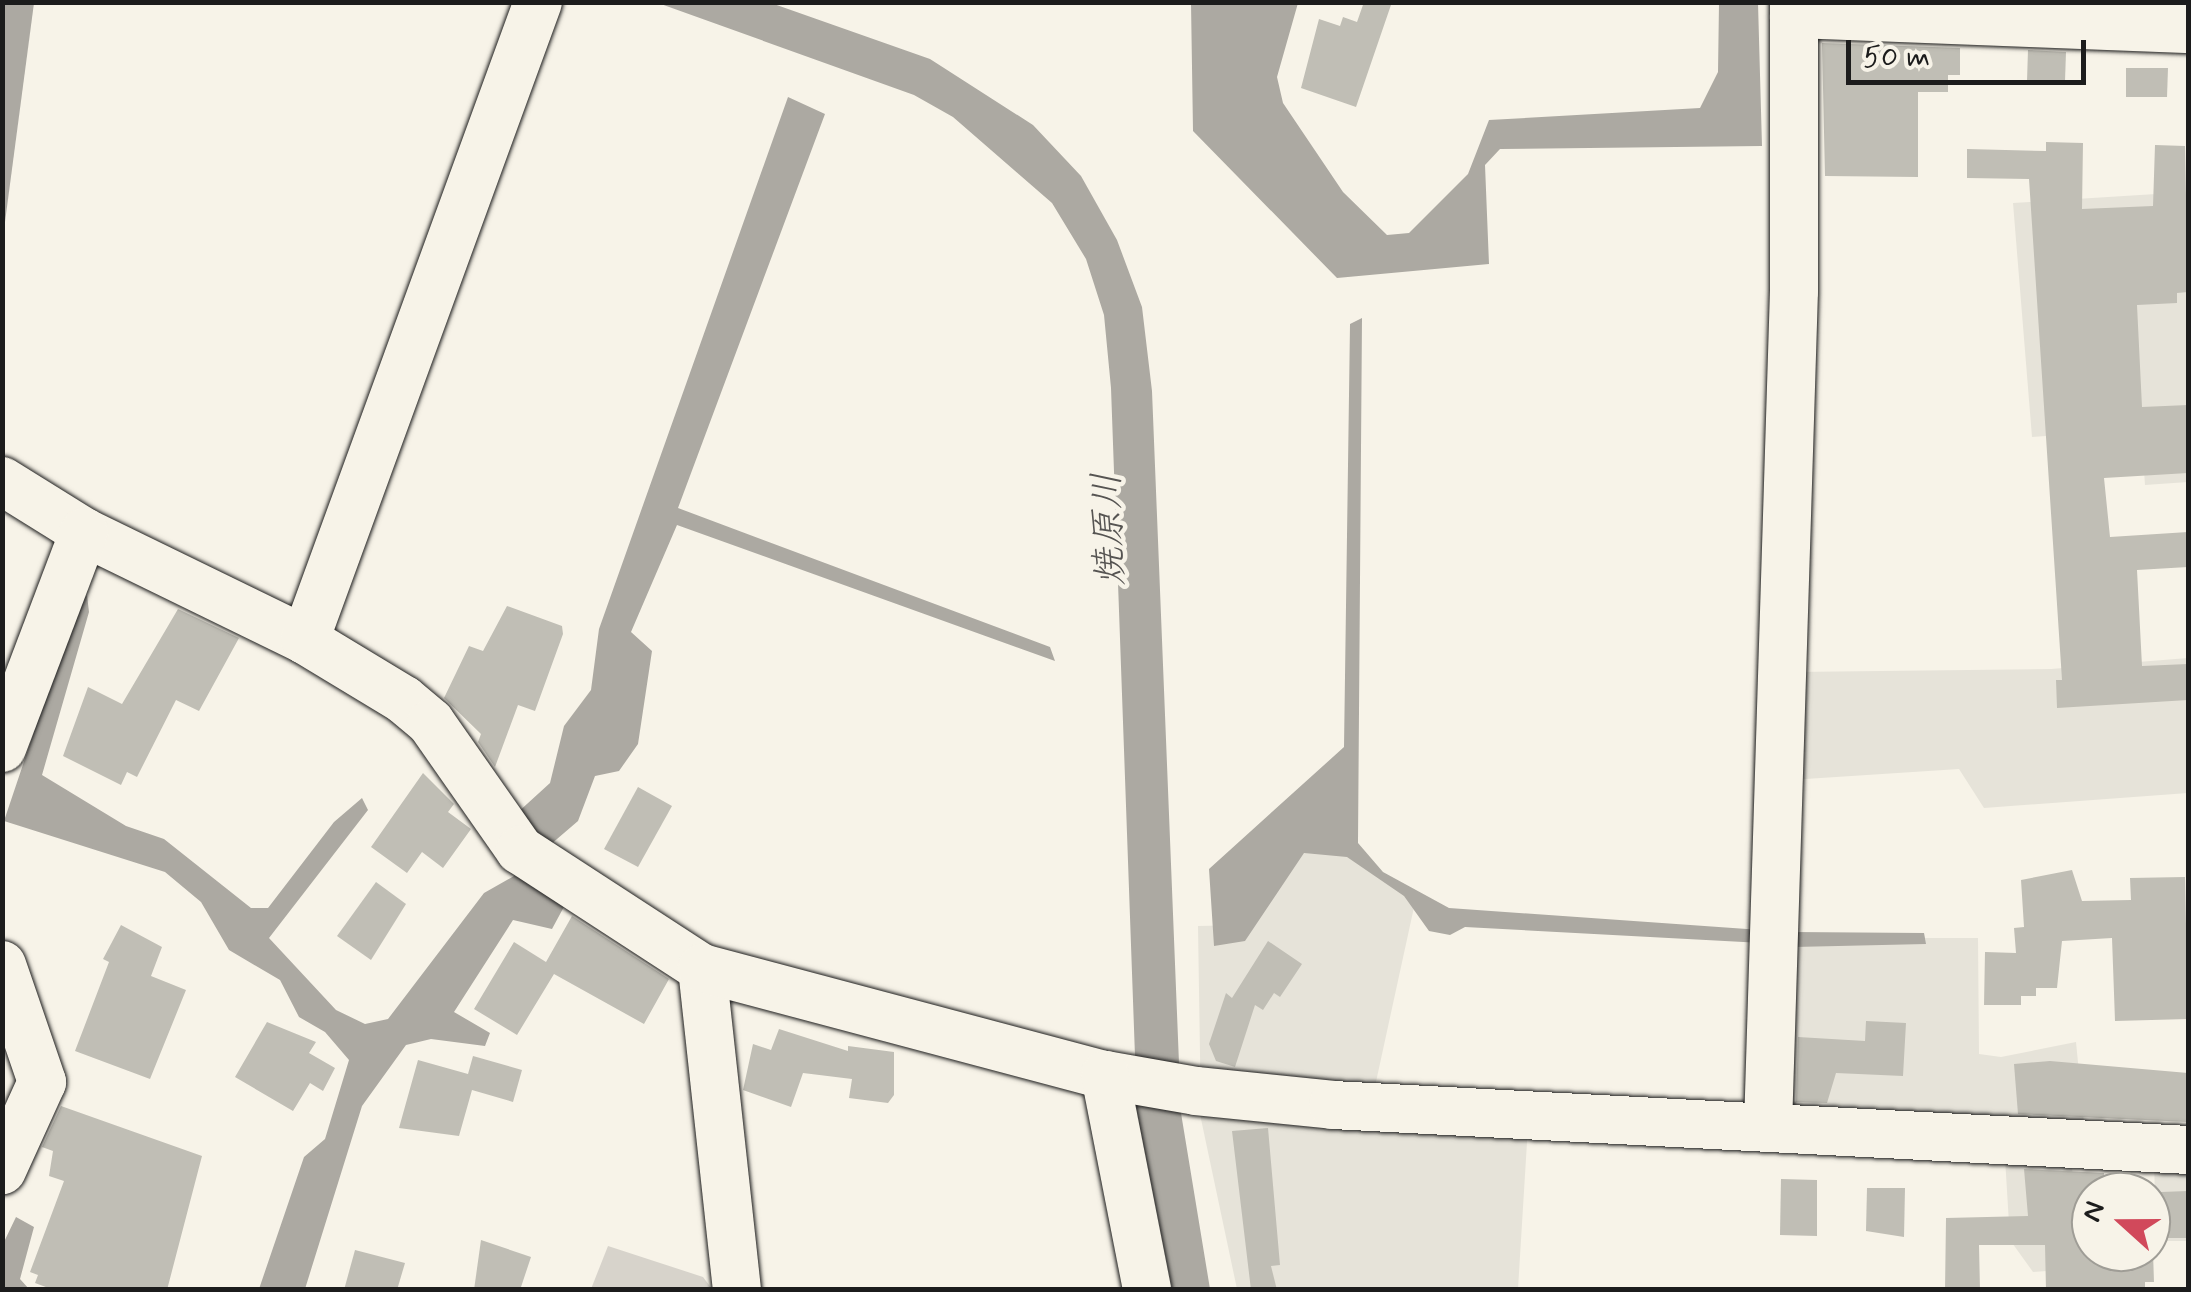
<!DOCTYPE html>
<html>
<head>
<meta charset="utf-8">
<style>
  body { margin:0 }
  #map { position:relative; width:2191px; height:1292px; overflow:hidden; background:#f7f3e8; font-family:Mynerve,"Klee One",sans-serif }
  div>[style] { position:absolute }
  .built>* { inset:0; background:#e6e3d9 }
  .green>* { inset:0; background:#d7d3cb }
  .water>* { inset:0; background:#aca9a2 }
  .building>* { inset:0; background:#c0beb5 }
  .roads { filter:drop-shadow(0 0 2px #1c1c1c) drop-shadow(0 0 2px #1c1c1c) }
  .minor>* { height:48px; margin:-24px; padding:0 24px; transform-origin:24px; border-radius:24px; background:#f7f3e8 }
  span { translate:-50% -50%; white-space:nowrap; text-align:center; line-height:1.15; -webkit-text-stroke:9px #f7f3e8; paint-order:stroke }
  .water-label { font-size:38px; color:#565452; font-style:italic }
  .frame { position:absolute; inset:0; border:5px solid #1c1c1c; pointer-events:none }
  .north { position:absolute; left:2071px; top:1172px; width:100px; height:100px; box-sizing:border-box; background:#f7f3e8; border:2px solid #9f9d96; border-radius:50%; rotate:291deg; font-size:28px; font-weight:700; line-height:40px; text-align:center; color:#1c1c1c }
  .north::after { content:''; display:block; margin:auto; width:35px; height:45px; background:#d1495b; clip-path:polygon(50% 0,100% 100%,50% 72%,0 100%) }
  .scale { position:absolute; left:1846px; top:40px; width:240px; height:45px; box-sizing:border-box; border:5px solid #1c1c1c; border-top:0; padding-left:12px; font-size:30px; line-height:35px; white-space:nowrap; color:#1c1c1c; -webkit-text-stroke:8px #f7f3e8; paint-order:stroke }
</style>
</head>
<body>
<div id="map">
  <div class="built">
    <i style="clip-path:polygon(2188px 192px,2188px 482px,2145px 485px,2141px 429px,2032px 437px,2013px 203px)"></i>
    <i style="clip-path:polygon(2188px 658px,2188px 793px,1984px 808px,1959px 769px,1790px 780px,1794px 672px,2051px 669px)"></i>
    <i style="clip-path:polygon(1306px 826px,1416px 898px,1374px 1091px,1528px 1126px,1518px 1289px,1237px 1289px,1201px 1119px,1198px 926px,1245px 925px)"></i>
    <i style="clip-path:polygon(1786px 938px,1978px 938px,1979px 1054px,2001px 1057px,2076px 1042px,2087px 1154px,2072px 1159px,2074px 1269px,2033px 1272px,2010px 1240px,2003px 1125px,1780px 1113px)"></i>
    <i style="clip-path:polygon(2154px 1159px,2188px 1159px,2188px 1241px,2156px 1241px)"></i>
  </div>
  <div class="green">
    <i style="clip-path:polygon(608px 1246px,703px 1277px,712px 1289px,591px 1289px)"></i>
  </div>
  <div class="water">
    <i style="clip-path:polygon(3px 2px,34px 3px,3px 237px,2px 3px)"></i>
    <i style="clip-path:polygon(658px 3px,771px 3px,930px 59px,1033px 125px,1081px 176px,1117px 240px,1142px 307px,1152px 391px,1181px 1113px,1210px 1289px,1172px 1289px,1137px 1112px,1111px 388px,1104px 315px,1086px 259px,1052px 203px,953px 117px,914px 95px)"></i>
    <i style="clip-path:polygon(1191px 3px,1298px 3px,1277px 77px,1283px 103px,1343px 192px,1387px 235px,1409px 233px,1468px 174px,1489px 120px,1700px 108px,1718px 72px,1719px 3px,1758px 3px,1762px 146px,1500px 149px,1485px 165px,1489px 264px,1337px 278px,1193px 131px)"></i>
    <i style="clip-path:polygon(788px 97px,825px 114px,678px 508px,1050px 647px,1055px 661px,677px 525px,631px 632px,652px 651px,638px 744px,619px 771px,595px 776px,578px 821px,550px 845px,566px 903px,552px 929px,513px 920px,454px 1012px,490px 1033px,485px 1046px,431px 1039px,406px 1045px,362px 1106px,305px 1289px,259px 1289px,304px 1157px,325px 1139px,349px 1060px,325px 1032px,299px 1017px,280px 980px,229px 950px,201px 902px,165px 872px,4px 821px,76px 607px,87px 595px,89px 612px,42px 775px,126px 826px,164px 839px,251px 908px,268px 908px,334px 822px,362px 798px,368px 810px,269px 938px,336px 1010px,365px 1024px,388px 1019px,484px 893px,514px 876px,533px 838px,516px 814px,550px 783px,564px 726px,591px 690px,599px 629px)"></i>
    <i style="clip-path:polygon(1362px 318px,1358px 843px,1383px 872px,1449px 908px,1761px 930px,1762px 943px,1465px 927px,1450px 935px,1429px 931px,1404px 896px,1347px 857px,1304px 853px,1245px 941px,1214px 946px,1209px 869px,1344px 747px,1350px 324px)"></i>
    <i style="clip-path:polygon(1793px 932px,1924px 933px,1926px 944px,1794px 947px)"></i>
    <i style="clip-path:polygon(16px 1217px,34px 1227px,20px 1279px,29px 1289px,3px 1289px,3px 1244px)"></i>
  </div>
  <div class="building">
    <i style="clip-path:polygon(1364px 2px,1392px 2px,1356px 107px,1301px 88px,1319px 19px,1340px 26px,1343px 17px,1357px 22px)"></i>
    <i style="clip-path:polygon(1822px 43px,1960px 48px,1960px 75px,1948px 75px,1948px 92px,1918px 92px,1918px 177px,1825px 176px)"></i>
    <i style="clip-path:polygon(2028px 50px,2066px 52px,2065px 81px,2027px 81px)"></i>
    <i style="clip-path:polygon(2126px 68px,2168px 68px,2167px 97px,2126px 97px)"></i>
    <i style="clip-path:polygon(2046px 142px,2083px 143px,2082px 209px,2153px 206px,2155px 145px,2185px 146px,2188px 292px,2177px 293px,2177px 303px,2137px 305px,2142px 407px,2188px 405px,2188px 473px,2104px 478px,2110px 537px,2188px 532px,2188px 567px,2137px 570px,2142px 666px,2188px 664px,2188px 700px,2057px 708px,2056px 680px,2062px 680px,2029px 179px,1967px 178px,1967px 149px,2046px 151px)"></i>
    <i style="clip-path:polygon(507px 606px,562px 626px,563px 634px,535px 711px,518px 705px,495px 767px,478px 742px,481px 734px,444px 698px,469px 646px,483px 651px)"></i>
    <i style="clip-path:polygon(178px 609px,239px 638px,199px 711px,176px 700px,137px 777px,127px 772px,121px 785px,63px 756px,88px 687px,122px 704px)"></i>
    <i style="clip-path:polygon(423px 773px,454px 804px,448px 812px,471px 829px,443px 868px,422px 852px,407px 873px,371px 847px)"></i>
    <i style="clip-path:polygon(638px 787px,672px 806px,638px 867px,604px 849px)"></i>
    <i style="clip-path:polygon(2072px 870px,2082px 901px,2131px 900px,2130px 878px,2185px 877px,2188px 1019px,2115px 1021px,2112px 938px,2062px 941px,2057px 988px,2036px 988px,2036px 996px,2021px 996px,2021px 1005px,1984px 1005px,1985px 952px,2016px 953px,2014px 928px,2024px 927px,2021px 880px)"></i>
    <i style="clip-path:polygon(376px 882px,406px 904px,371px 960px,337px 936px)"></i>
    <i style="clip-path:polygon(572px 916px,669px 979px,644px 1024px,554px 974px,517px 1035px,474px 1009px,514px 942px,546px 962px)"></i>
    <i style="clip-path:polygon(121px 925px,162px 947px,151px 976px,186px 990px,150px 1079px,75px 1051px,109px 962px,103px 959px)"></i>
    <i style="clip-path:polygon(1268px 941px,1302px 964px,1280px 997px,1274px 993px,1263px 1010px,1255px 1005px,1235px 1067px,1216px 1061px,1209px 1044px,1226px 993px,1232px 998px)"></i>
    <i style="clip-path:polygon(1866px 1021px,1906px 1023px,1903px 1076px,1836px 1073px,1827px 1103px,1796px 1102px,1798px 1037px,1865px 1041px)"></i>
    <i style="clip-path:polygon(267px 1022px,316px 1042px,309px 1053px,335px 1068px,323px 1091px,310px 1083px,293px 1111px,235px 1077px)"></i>
    <i style="clip-path:polygon(779px 1029px,848px 1051px,848px 1046px,894px 1052px,894px 1095px,888px 1103px,849px 1098px,852px 1079px,803px 1073px,791px 1107px,743px 1090px,753px 1044px,771px 1050px)"></i>
    <i style="clip-path:polygon(473px 1056px,522px 1070px,513px 1102px,472px 1090px,459px 1136px,399px 1128px,418px 1060px,468px 1074px)"></i>
    <i style="clip-path:polygon(2050px 1061px,2188px 1073px,2188px 1122px,2018px 1114px,2014px 1064px)"></i>
    <i style="clip-path:polygon(61px 1106px,202px 1156px,167px 1290px,54px 1290px,35px 1283px,38px 1275px,30px 1272px,64px 1181px,49px 1176px,53px 1151px,42px 1147px)"></i>
    <i style="clip-path:polygon(1268px 1128px,1280px 1265px,1271px 1266px,1277px 1290px,1251px 1290px,1232px 1131px)"></i>
    <i style="clip-path:polygon(2024px 1169px,2104px 1173px,2104px 1192px,2091px 1192px,2091px 1252px,2153px 1252px,2154px 1282px,2145px 1282px,2145px 1290px,2046px 1290px,2045px 1245px,1979px 1245px,1980px 1290px,1945px 1290px,1946px 1218px,2028px 1216px)"></i>
    <i style="clip-path:polygon(1781px 1179px,1817px 1180px,1817px 1236px,1780px 1235px)"></i>
    <i style="clip-path:polygon(1867px 1188px,1905px 1188px,1904px 1237px,1866px 1231px)"></i>
    <i style="clip-path:polygon(2188px 1191px,2188px 1238px,2162px 1238px,2161px 1192px)"></i>
    <i style="clip-path:polygon(481px 1240px,531px 1257px,520px 1290px,474px 1290px)"></i>
    <i style="clip-path:polygon(355px 1250px,405px 1263px,397px 1290px,344px 1290px)"></i>
  </div>
  <div class="roads">
    <div class="minor">
      <i style="left:1794px;top:14px;width:394px;rotate:2.2deg"></i>
      <i style="left:2px;top:481px;width:97px;rotate:31.9deg"></i>
      <i style="left:84px;top:532px;width:246px;rotate:26deg"></i>
      <i style="left:305px;top:640px;width:116px;rotate:31.2deg"></i>
      <i style="left:404px;top:700px;width:35px;rotate:40deg"></i>
      <i style="left:431px;top:723px;width:155px;rotate:55deg"></i>
      <i style="left:520px;top:850px;width:217px;rotate:33deg"></i>
      <i style="left:702px;top:968px;width:324px;rotate:83.8deg"></i>
      <i style="left:305px;top:640px;width:679px;rotate:-69.94deg"></i>
      <i style="left:2px;top:748px;width:231px;rotate:-69.2deg"></i>
      <i style="left:2px;top:965px;width:124px;rotate:71.1deg"></i>
      <i style="left:42px;top:1082px;width:97px;rotate:114.4deg"></i>
      <i style="left:702px;top:968px;width:417px;rotate:14.9deg"></i>
      <i style="left:1105px;top:1075px;width:92px;rotate:10deg"></i>
      <i style="left:1196px;top:1091px;width:138px;rotate:5.8deg"></i>
      <i style="left:1333px;top:1105px;width:856px;rotate:3.01deg"></i>
      <i style="left:1105px;top:1075px;width:219px;rotate:78.9deg"></i>
      <i style="left:1768px;top:1127px;width:836px;rotate:-88.22deg"></i>
      <i style="left:1794px;top:291px;width:289px;rotate:-90deg"></i>
    </div>
  </div>
  <div class="water-label">
    <span style="left:1110px;top:529px;rotate:-92deg">焼原川</span>
  </div>
  <div class="frame"></div>
  <div class="north">N</div>
  <div class="scale">50 m</div>
</div>
</body>
</html>
